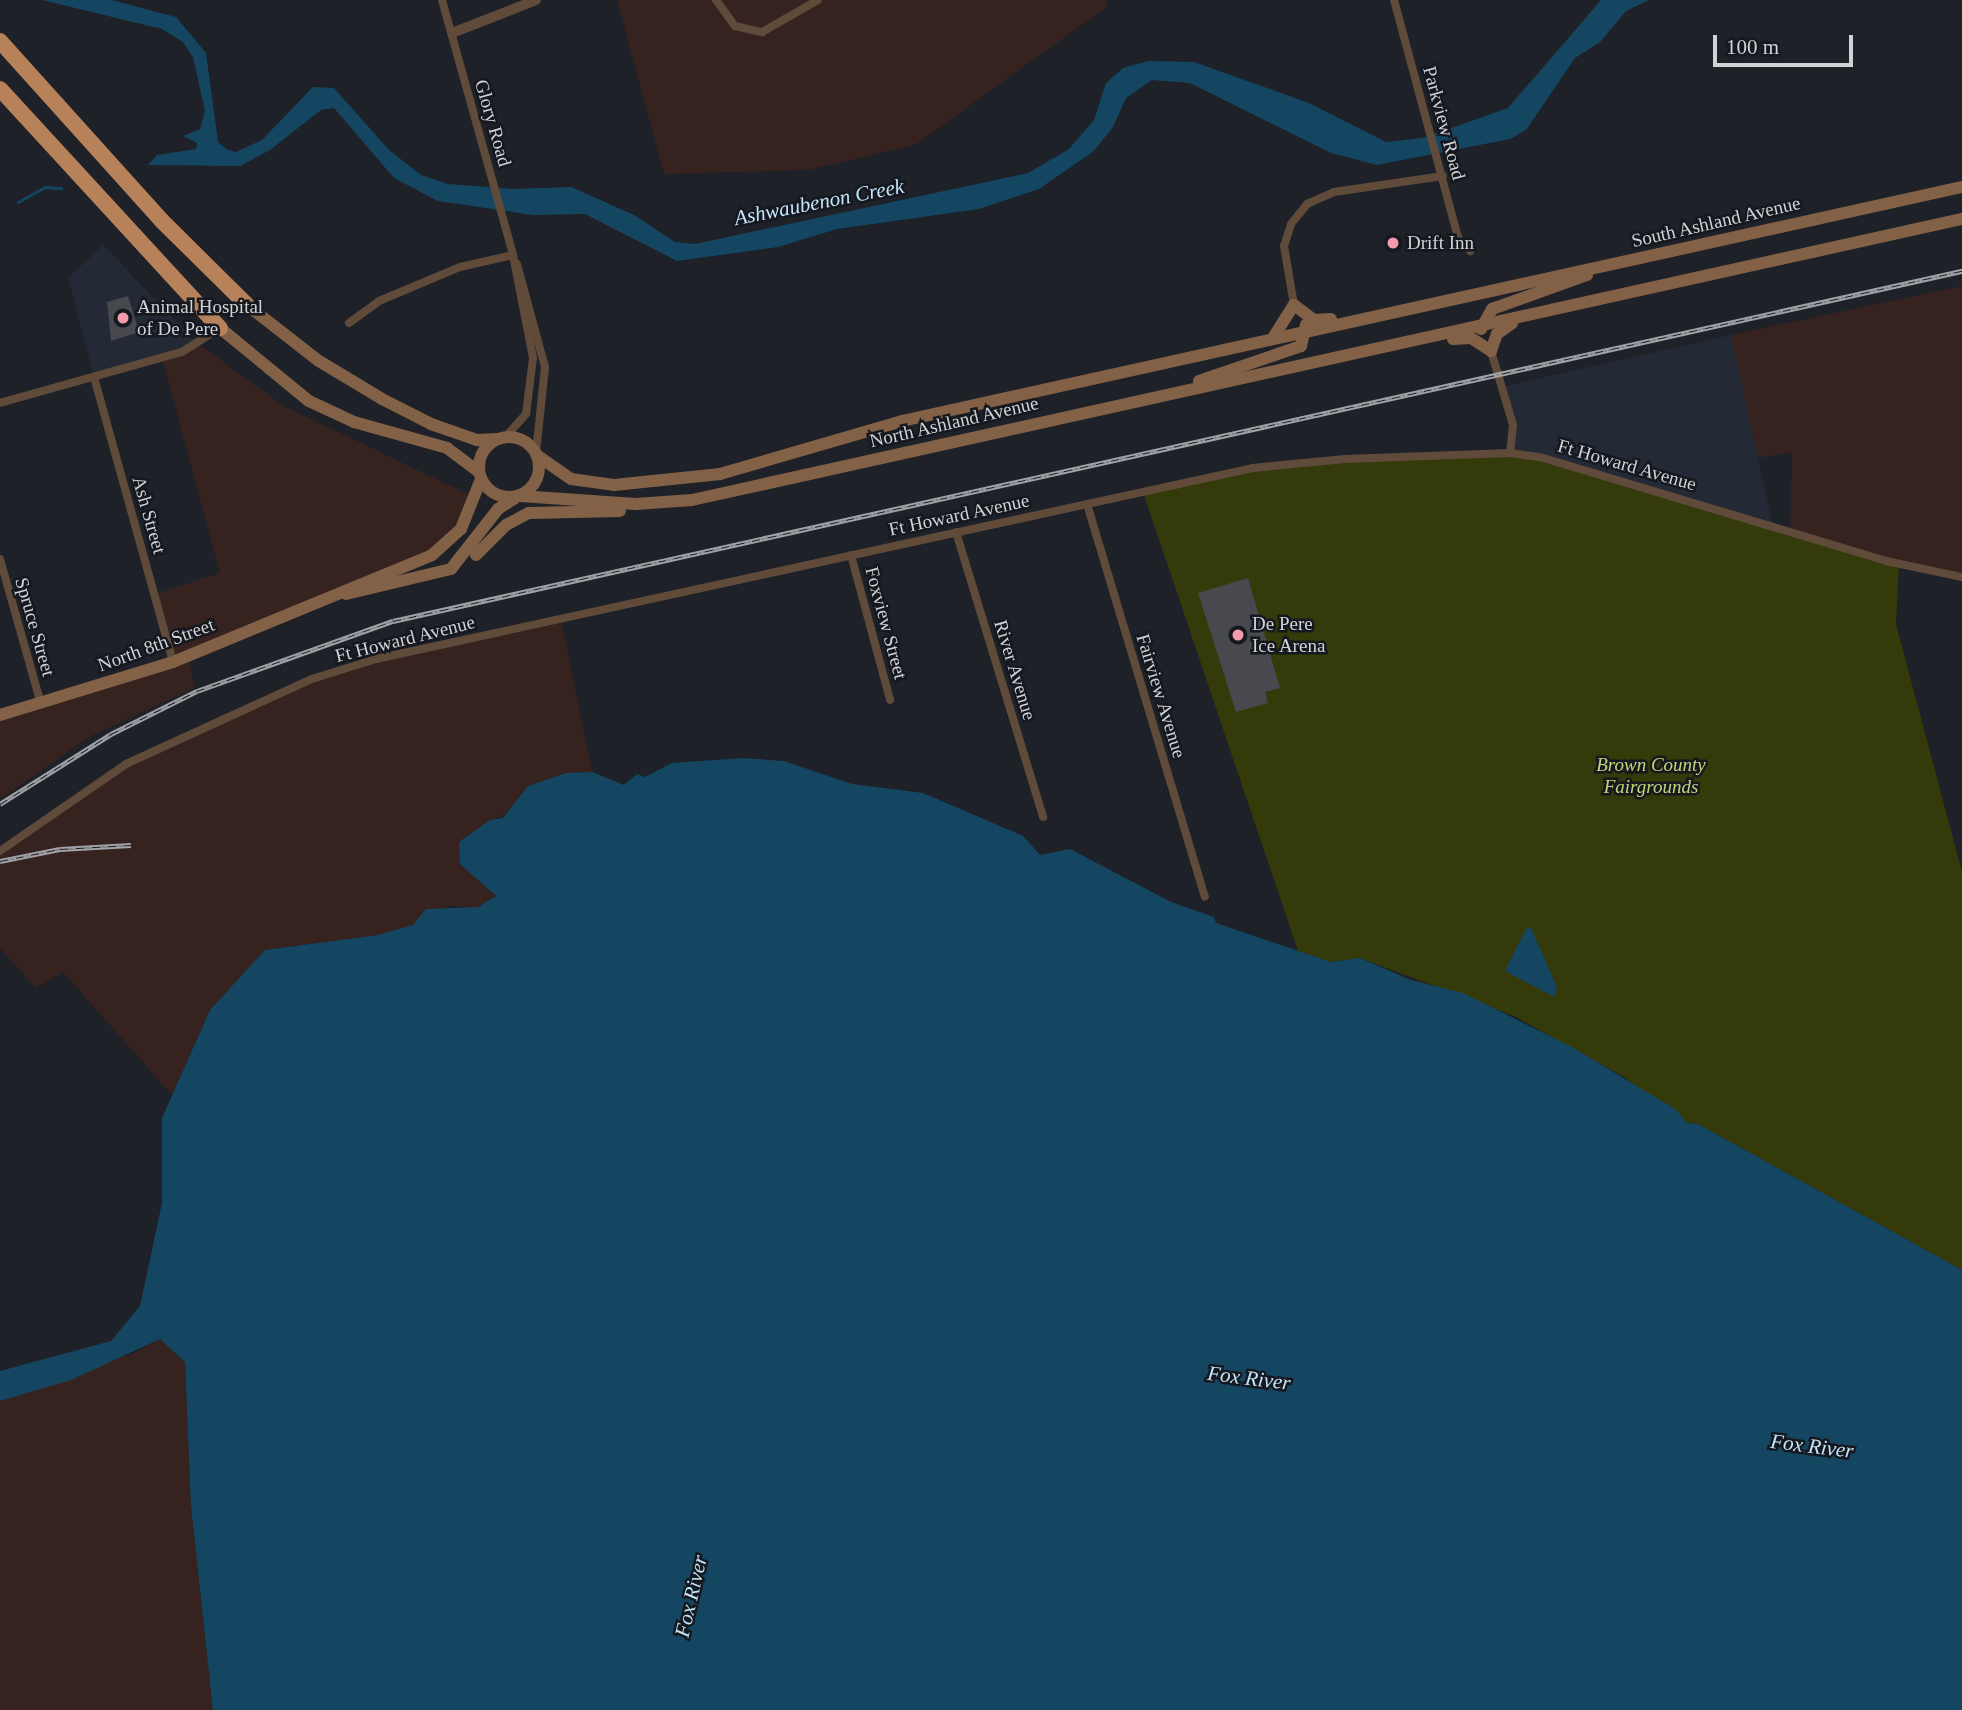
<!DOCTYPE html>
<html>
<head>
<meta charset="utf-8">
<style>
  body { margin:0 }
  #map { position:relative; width:1962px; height:1710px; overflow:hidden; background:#1e2127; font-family:"Times New Roman",serif }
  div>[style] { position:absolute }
  .built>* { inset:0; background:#242a35 }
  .industrial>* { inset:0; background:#362320 }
  .green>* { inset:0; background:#343a09 }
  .water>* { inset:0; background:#154661 }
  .stream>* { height:2.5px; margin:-1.25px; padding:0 1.25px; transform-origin:1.25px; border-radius:1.25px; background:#154661 }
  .building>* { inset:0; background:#48484f }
  .minor>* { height:8px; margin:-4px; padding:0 4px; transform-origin:4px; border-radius:4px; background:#604b3a }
  .tertiary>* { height:10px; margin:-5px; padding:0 5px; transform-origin:5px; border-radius:5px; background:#604b3a }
  .secondary>* { height:12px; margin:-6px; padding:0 6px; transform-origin:6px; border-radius:6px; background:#836147 }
  .secondary>.ring { margin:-6px; padding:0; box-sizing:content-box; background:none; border:12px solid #836147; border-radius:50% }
  .motorway>* { height:16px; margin:-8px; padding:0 8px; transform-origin:8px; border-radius:8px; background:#b78259 }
  .rail>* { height:5px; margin-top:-2.5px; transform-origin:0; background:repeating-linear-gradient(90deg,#15181e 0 8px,#a0a2a7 0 16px); box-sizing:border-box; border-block:2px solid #a0a2a7 }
  .dots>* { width:19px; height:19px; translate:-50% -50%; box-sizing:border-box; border:4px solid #15181e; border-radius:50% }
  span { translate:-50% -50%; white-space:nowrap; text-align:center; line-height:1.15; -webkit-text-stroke:5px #15181e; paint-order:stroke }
  .street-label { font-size:19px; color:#d0d2d6 }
  .poi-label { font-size:19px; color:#d0d2d6 }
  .left { translate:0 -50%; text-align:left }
  .park-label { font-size:19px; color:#c5d479; font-style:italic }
  .water-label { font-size:21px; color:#c4e6fc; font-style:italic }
  .scale { position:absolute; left:1713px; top:35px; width:140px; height:32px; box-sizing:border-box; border:4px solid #d0d2d6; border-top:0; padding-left:9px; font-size:21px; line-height:24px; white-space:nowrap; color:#d0d2d6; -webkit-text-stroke:5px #15181e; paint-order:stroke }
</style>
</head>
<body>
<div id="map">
  <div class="built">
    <i style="clip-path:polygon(103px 245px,197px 343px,94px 377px,68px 278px)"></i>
    <i style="clip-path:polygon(1731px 335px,1773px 527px,1510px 453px,1513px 436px,1501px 387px)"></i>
  </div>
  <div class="industrial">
    <i style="clip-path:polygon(617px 0,1106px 0,1108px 6px,915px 145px,807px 170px,664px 174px)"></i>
    <i style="clip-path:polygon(1962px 286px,1962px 577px,1790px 532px,1792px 452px,1758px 458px,1731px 335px)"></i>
    <i style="clip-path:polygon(197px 343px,284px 406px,476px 498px,444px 545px,189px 656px,194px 688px,91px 736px,0 799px,0 715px,173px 662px,155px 594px,220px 573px,162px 358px)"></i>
    <i style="clip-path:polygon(561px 618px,592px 772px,566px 773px,528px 786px,512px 811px,490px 820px,460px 864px,496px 896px,473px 910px,450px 905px,413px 925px,378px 935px,265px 950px,210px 1010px,172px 1095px,63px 972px,36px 988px,0 948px,0 851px,84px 789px,270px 697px,376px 659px)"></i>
    <i style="clip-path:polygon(160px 1339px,185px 1362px,191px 1506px,213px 1710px,0 1710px,0 1384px,130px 1355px)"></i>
  </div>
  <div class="green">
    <i style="clip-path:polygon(1510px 453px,1565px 461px,1899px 564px,1896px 624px,1962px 872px,1962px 1270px,1698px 1124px,1687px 1123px,1624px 1077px,1514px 1016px,1360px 958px,1331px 962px,1298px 951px,1143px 492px,1253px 468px)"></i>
  </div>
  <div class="water">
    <i style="clip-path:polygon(42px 0,111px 0,176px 17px,206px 53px,218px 142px,228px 150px,236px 152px,262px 140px,313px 87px,334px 88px,389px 150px,421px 175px,448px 184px,512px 189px,571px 187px,634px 215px,675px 242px,695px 244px,1028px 173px,1069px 149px,1094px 120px,1106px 83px,1123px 68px,1148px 61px,1194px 62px,1309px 103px,1386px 142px,1423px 138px,1508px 108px,1601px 0,1649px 0,1626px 11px,1600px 42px,1575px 58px,1526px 130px,1510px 139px,1377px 165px,1331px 153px,1190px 83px,1152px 80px,1126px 98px,1113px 127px,1094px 151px,1039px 189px,979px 209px,837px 229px,778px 247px,677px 261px,585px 214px,533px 215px,438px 201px,394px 178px,334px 108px,321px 110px,270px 150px,240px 166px,148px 165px,157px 155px,196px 149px,197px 143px,183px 136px,200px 129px,205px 111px,193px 57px,183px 42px,162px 29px)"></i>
    <i style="clip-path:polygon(743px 758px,784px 761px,852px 784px,923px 793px,1023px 836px,1040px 855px,1070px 849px,1171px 902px,1214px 917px,1216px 923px,1331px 962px,1360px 958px,1411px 980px,1463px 993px,1572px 1047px,1675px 1109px,1687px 1123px,1698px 1124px,1962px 1270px,1962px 1710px,213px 1710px,191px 1506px,185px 1362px,160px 1339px,71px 1380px,0 1401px,0 1371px,111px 1341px,140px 1306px,162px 1203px,162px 1118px,210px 1010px,265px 950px,378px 935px,413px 925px,426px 909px,478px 907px,496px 896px,460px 864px,459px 842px,490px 820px,503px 818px,528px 786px,566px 773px,592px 772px,624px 785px,637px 774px,645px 777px,672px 763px)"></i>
    <i style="clip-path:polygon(1531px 928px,1557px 987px,1554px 997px,1505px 971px,1526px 929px)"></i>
  </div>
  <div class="stream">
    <i style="left:18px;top:202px;width:31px;rotate:-29deg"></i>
    <i style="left:45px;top:187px;width:16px;rotate:4deg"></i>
  </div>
  <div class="building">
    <i style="clip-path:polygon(128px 296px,139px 332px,111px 341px,107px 302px)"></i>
    <i style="clip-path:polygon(1248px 578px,1280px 688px,1265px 692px,1268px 703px,1236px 712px,1198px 593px)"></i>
  </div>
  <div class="minor">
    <i style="left:442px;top:0;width:265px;rotate:74.4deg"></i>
    <i style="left:513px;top:255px;width:105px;rotate:79deg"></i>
    <i style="left:533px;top:358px;width:56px;rotate:97.1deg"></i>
    <i style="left:526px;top:414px;width:31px;rotate:132deg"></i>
    <i style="left:716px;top:0;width:32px;rotate:54deg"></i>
    <i style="left:735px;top:26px;width:28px;rotate:13deg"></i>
    <i style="left:762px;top:32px;width:64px;rotate:-29.7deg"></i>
    <i style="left:1394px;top:0;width:246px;rotate:74.9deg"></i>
    <i style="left:1458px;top:238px;width:18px;rotate:47deg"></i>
    <i style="left:517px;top:264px;width:107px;rotate:74.8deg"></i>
    <i style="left:545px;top:367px;width:86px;rotate:96deg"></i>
    <i style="left:1294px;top:305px;width:60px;rotate:-99.6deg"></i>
    <i style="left:1284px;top:246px;width:23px;rotate:-72deg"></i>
    <i style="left:1291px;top:224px;width:26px;rotate:-51deg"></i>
    <i style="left:1307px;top:204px;width:30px;rotate:-24deg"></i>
    <i style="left:1334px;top:192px;width:110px;rotate:-8.4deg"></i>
    <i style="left:349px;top:323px;width:37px;rotate:-36deg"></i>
    <i style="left:379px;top:301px;width:88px;rotate:-22.8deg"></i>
    <i style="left:460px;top:267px;width:54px;rotate:-12.8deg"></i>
    <i style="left:1491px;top:351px;width:77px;rotate:73.4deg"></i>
    <i style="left:1513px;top:425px;width:28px;rotate:96deg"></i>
    <i style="left:94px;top:377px;width:296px;rotate:74.5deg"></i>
    <i style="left:0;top:403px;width:189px;rotate:-15.7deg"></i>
    <i style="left:182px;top:352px;width:45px;rotate:-32.3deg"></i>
    <i style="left:1087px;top:504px;width:410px;rotate:73.3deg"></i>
    <i style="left:956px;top:532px;width:298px;rotate:73deg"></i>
    <i style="left:851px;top:555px;width:150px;rotate:74.9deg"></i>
    <i style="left:0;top:559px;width:151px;rotate:74.2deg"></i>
    <i style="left:0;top:851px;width:153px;rotate:-34.6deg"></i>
    <i style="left:126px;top:764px;width:205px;rotate:-24.6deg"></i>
    <i style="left:312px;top:679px;width:67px;rotate:-17.4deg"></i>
    <i style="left:376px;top:659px;width:898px;rotate:-12.29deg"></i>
    <i style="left:1253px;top:468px;width:92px;rotate:-5.6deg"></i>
    <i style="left:1345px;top:459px;width:165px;rotate:-2.1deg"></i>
    <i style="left:1510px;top:453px;width:30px;rotate:8deg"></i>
    <i style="left:1540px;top:457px;width:361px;rotate:16.7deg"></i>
    <i style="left:1886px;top:561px;width:78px;rotate:11.9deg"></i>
  </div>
  <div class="tertiary">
    <i style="left:452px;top:33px;width:90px;rotate:-21.4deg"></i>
  </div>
  <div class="secondary">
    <i style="left:247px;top:305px;width:91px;rotate:37.9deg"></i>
    <i style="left:319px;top:361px;width:74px;rotate:31.1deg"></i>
    <i style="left:382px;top:399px;width:55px;rotate:27deg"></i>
    <i style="left:431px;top:424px;width:49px;rotate:19.2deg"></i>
    <i style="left:477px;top:440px;width:21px;rotate:-3deg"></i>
    <i style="left:220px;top:328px;width:115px;rotate:39.4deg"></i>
    <i style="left:309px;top:401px;width:50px;rotate:25deg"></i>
    <i style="left:354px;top:422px;width:97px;rotate:15.6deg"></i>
    <i style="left:447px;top:448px;width:40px;rotate:37deg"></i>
    <i style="left:1481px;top:329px;width:23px;rotate:-61deg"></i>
    <i style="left:1492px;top:309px;width:101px;rotate:-19.7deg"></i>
    <i style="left:1273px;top:338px;width:39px;rotate:-58deg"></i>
    <i style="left:1294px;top:305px;width:25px;rotate:37deg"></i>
    <i style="left:1314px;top:320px;width:17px;rotate:-3deg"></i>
    <i style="left:1453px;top:339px;width:18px;rotate:-3deg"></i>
    <i style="left:1471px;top:338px;width:24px;rotate:33deg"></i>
    <i style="left:1491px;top:351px;width:18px;rotate:-71deg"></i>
    <i style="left:1497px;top:334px;width:19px;rotate:-36deg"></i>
    <i style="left:1199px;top:381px;width:108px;rotate:-18.9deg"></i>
    <i style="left:1301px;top:346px;width:22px;rotate:-77deg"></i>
    <i class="ring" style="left:479px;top:437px;width:48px;height:48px"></i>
    <i style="left:538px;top:456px;width:40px;rotate:34.9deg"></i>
    <i style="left:571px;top:479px;width:43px;rotate:7.9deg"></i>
    <i style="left:614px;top:485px;width:107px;rotate:-5.9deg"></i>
    <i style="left:720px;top:474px;width:190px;rotate:-16.2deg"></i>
    <i style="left:902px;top:421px;width:1086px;rotate:-12.45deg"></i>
    <i style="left:520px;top:496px;width:116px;rotate:3.9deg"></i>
    <i style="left:636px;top:504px;width:56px;rotate:-4.1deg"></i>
    <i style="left:692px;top:500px;width:1301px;rotate:-12.48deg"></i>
    <i style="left:476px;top:555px;width:42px;rotate:-45deg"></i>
    <i style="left:506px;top:525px;width:26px;rotate:-28deg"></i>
    <i style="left:529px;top:513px;width:91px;rotate:-1.3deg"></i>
    <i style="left:346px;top:594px;width:108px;rotate:-13.4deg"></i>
    <i style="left:451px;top:569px;width:76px;rotate:-51.9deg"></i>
    <i style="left:498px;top:509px;width:20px;rotate:-33deg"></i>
    <i style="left:0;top:715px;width:181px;rotate:-17deg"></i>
    <i style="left:173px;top:662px;width:280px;rotate:-22.4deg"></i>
    <i style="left:432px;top:555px;width:39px;rotate:-42deg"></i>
    <i style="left:461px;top:529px;width:54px;rotate:-68.2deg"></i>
  </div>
  <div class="motorway">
    <i style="left:0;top:41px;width:242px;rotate:48deg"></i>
    <i style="left:162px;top:221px;width:120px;rotate:44.7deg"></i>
    <i style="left:0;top:89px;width:325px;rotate:47.4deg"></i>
  </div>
  <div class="rail">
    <i style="left:0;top:804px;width:131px;rotate:-32.2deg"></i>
    <i style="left:111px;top:734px;width:96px;rotate:-26.6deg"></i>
    <i style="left:197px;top:691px;width:208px;rotate:-19.7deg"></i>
    <i style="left:393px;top:621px;width:1608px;rotate:-12.58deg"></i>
    <i style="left:0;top:861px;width:61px;rotate:-11.3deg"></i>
    <i style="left:60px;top:849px;width:71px;rotate:-3.2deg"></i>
  </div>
  <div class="dots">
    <i style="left:1393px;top:243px;background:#f39aac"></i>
    <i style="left:123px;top:318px;background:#f39aac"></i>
    <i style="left:1238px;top:635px;background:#f39aac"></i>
  </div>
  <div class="street-label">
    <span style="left:493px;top:123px;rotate:74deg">Glory Road</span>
    <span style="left:1444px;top:123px;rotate:75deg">Parkview Road</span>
    <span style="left:1716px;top:222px;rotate:-13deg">South Ashland Avenue</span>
    <span style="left:954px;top:422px;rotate:-13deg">North Ashland Avenue</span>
    <span style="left:1627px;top:465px;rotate:16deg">Ft Howard Avenue</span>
    <span style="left:149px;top:515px;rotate:74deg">Ash Street</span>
    <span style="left:959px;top:515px;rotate:-12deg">Ft Howard Avenue</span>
    <span style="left:886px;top:623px;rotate:75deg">Foxview Street</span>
    <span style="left:35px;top:627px;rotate:74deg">Spruce Street</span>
    <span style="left:405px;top:639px;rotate:-14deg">Ft Howard Avenue</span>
    <span style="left:156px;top:645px;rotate:-20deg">North 8th Street</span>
    <span style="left:1015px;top:670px;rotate:73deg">River Avenue</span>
    <span style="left:1161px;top:696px;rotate:73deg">Fairview Avenue</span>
  </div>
  <div class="poi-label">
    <span class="left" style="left:1407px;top:243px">Drift Inn</span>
    <span class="left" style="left:137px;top:318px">Animal Hospital<br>of De Pere</span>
    <span class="left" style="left:1252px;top:635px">De Pere<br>Ice Arena</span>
  </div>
  <div class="park-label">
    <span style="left:1651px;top:776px">Brown County<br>Fairgrounds</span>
  </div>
  <div class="water-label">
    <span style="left:819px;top:202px;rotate:-11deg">Ashwaubenon Creek</span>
    <span style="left:1249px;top:1378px;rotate:7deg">Fox River</span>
    <span style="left:1812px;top:1446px;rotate:7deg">Fox River</span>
    <span style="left:691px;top:1596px;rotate:-77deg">Fox River</span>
  </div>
  <div class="scale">100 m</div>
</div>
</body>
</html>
